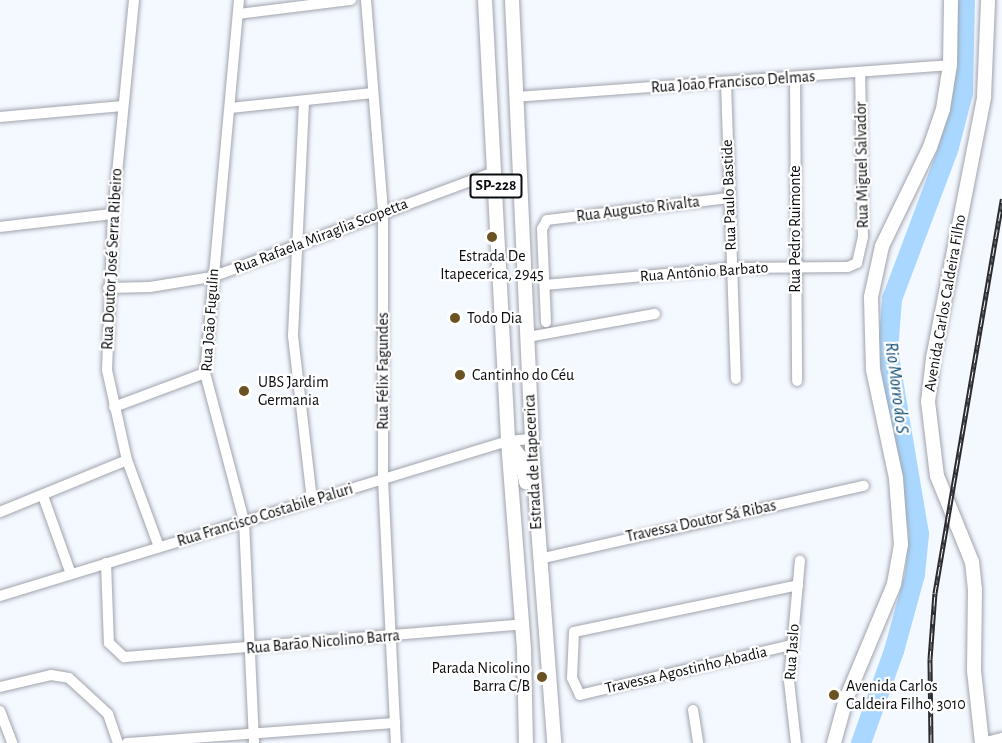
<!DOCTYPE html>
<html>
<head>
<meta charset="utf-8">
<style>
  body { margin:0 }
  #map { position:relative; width:1002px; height:743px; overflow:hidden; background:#f4f8ff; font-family:"Alegreya Sans",sans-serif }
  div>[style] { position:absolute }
  .river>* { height:20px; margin:-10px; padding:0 10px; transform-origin:10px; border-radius:10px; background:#a9d7ff }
  .roads { filter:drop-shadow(0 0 2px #a0a4ad) drop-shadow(0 0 2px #a0a4ad) }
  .minor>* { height:10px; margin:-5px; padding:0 5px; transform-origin:5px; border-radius:5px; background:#fff }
  .major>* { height:14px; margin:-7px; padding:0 7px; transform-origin:7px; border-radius:7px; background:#fff }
  .rail>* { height:5px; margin-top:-2.5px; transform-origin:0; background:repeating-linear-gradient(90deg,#fff 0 9px,#2a2b2f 0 18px); box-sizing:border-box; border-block:2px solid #2a2b2f }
  .dots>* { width:16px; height:16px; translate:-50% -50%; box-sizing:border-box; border:3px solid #fff; border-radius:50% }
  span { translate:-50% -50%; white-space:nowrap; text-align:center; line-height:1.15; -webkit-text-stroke:4.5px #fff; paint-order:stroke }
  .shield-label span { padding:2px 4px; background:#fff; border:2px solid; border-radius:4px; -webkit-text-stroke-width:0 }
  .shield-label { font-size:15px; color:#0b0c0f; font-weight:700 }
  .street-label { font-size:16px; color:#0b0c0f }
  .poi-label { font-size:16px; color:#0b0c0f }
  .left { translate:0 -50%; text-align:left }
  .right { translate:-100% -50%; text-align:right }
  .water-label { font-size:18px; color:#084771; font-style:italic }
</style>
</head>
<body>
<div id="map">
  <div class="river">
    <i style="left:861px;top:743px;width:98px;rotate:-70.3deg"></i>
    <i style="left:894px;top:651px;width:80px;rotate:-74.7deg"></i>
    <i style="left:915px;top:574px;width:40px;rotate:-84.3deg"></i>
    <i style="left:919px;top:534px;width:186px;rotate:-99.6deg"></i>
    <i style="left:888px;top:351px;width:52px;rotate:-85.6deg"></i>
    <i style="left:892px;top:299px;width:162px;rotate:-69.4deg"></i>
    <i style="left:949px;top:147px;width:56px;rotate:-75.5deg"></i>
    <i style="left:963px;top:93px;width:93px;rotate:-88.8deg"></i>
  </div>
  <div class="roads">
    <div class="minor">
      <i style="left:134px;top:0;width:215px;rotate:95.6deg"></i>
      <i style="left:113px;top:214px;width:156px;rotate:92.2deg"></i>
      <i style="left:107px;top:370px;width:92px;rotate:77.5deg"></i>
      <i style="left:127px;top:460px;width:93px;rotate:69.8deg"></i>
      <i style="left:239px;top:0;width:375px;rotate:95.2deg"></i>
      <i style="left:205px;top:373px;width:153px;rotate:75.2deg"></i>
      <i style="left:244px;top:521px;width:222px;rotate:87.4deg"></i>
      <i style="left:366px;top:0;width:212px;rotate:85.4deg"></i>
      <i style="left:383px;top:211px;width:268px;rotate:90deg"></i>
      <i style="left:383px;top:479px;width:264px;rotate:87.2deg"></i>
      <i style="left:238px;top:14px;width:114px;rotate:-7.1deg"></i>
      <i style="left:795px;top:77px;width:304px;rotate:89.6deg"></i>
      <i style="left:726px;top:82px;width:297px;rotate:88.1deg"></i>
      <i style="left:515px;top:97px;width:436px;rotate:-4.2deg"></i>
      <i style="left:304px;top:102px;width:234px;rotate:92.7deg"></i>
      <i style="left:293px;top:336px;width:165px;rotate:83.4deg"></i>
      <i style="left:230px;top:108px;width:144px;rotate:-6deg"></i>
      <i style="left:0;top:117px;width:123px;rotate:-5.1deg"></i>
      <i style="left:0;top:227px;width:114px;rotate:-6.6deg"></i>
      <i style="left:545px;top:285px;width:187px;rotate:-5.2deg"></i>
      <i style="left:731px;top:268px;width:117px;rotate:-0.5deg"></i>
      <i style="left:848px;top:267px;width:10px;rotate:-24deg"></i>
      <i style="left:857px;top:263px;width:27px;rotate:-77deg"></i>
      <i style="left:863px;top:237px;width:165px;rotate:-91deg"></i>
      <i style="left:108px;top:288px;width:42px;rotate:-1.4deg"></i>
      <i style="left:150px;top:287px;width:63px;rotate:-9.2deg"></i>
      <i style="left:212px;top:277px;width:302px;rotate:-20.4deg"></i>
      <i style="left:546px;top:322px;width:93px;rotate:-92.5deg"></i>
      <i style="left:542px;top:229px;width:10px;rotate:-61deg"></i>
      <i style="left:547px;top:220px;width:182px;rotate:-6.9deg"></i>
      <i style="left:528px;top:337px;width:129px;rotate:-10.3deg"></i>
      <i style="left:114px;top:407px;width:97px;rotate:-20.5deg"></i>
      <i style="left:43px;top:496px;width:83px;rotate:70.3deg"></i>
      <i style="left:0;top:512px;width:137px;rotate:-22.3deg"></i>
      <i style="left:539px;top:559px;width:333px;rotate:-12.7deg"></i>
      <i style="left:106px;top:563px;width:80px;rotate:87.9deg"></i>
      <i style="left:109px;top:643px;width:21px;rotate:43deg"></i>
      <i style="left:124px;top:657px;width:399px;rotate:-4.7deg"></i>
      <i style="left:0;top:596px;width:531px;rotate:-16.97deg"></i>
      <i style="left:508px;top:441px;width:23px;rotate:-5deg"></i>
      <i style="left:791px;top:645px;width:217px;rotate:166.7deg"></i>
      <i style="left:580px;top:695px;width:19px;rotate:-115deg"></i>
      <i style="left:572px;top:678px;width:46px;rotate:-87.5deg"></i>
      <i style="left:574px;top:632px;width:229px;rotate:-11.8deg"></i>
      <i style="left:0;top:687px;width:52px;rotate:-13.2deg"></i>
      <i style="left:51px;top:675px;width:18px;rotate:9deg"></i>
      <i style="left:69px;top:678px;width:53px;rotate:42.7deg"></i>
      <i style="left:108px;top:714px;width:31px;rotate:71deg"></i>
      <i style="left:693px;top:710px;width:33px;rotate:81deg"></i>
      <i style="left:0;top:711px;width:34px;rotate:69deg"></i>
      <i style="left:127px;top:743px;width:269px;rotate:-4.3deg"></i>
      <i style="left:796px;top:743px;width:62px;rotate:-96.4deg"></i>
      <i style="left:789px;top:681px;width:121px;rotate:-84.8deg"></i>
      <i style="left:982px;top:743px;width:21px;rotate:-14deg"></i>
    </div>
    <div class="major">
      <i style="left:485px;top:0;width:442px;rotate:87deg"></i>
      <i style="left:508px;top:441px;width:210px;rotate:85.6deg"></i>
      <i style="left:524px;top:650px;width:93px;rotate:88.8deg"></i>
      <i style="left:512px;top:0;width:447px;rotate:87.4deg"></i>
      <i style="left:532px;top:447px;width:297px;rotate:85.7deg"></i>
      <i style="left:508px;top:441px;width:21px;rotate:53deg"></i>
      <i style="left:521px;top:458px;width:25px;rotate:78deg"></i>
      <i style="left:834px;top:743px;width:46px;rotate:-74.7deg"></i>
      <i style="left:846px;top:699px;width:125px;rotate:-67.3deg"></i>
      <i style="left:894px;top:584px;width:40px;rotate:-80deg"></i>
      <i style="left:901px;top:545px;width:67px;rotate:-94.3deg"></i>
      <i style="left:896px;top:478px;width:110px;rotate:-102deg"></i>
      <i style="left:873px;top:370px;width:73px;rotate:-91.6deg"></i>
      <i style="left:871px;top:297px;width:52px;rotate:-77.8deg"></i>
      <i style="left:882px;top:246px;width:110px;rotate:-64.1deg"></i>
      <i style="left:930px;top:147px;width:40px;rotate:-71.1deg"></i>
      <i style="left:943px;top:109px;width:45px;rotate:-81deg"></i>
      <i style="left:950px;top:65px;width:65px;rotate:-89.1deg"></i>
      <i style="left:982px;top:743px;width:73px;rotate:-96.3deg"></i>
      <i style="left:974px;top:670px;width:80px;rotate:-89.3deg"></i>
      <i style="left:975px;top:590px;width:28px;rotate:-96deg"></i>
      <i style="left:972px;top:562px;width:93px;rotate:-112.1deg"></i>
      <i style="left:937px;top:476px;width:75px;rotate:-96.9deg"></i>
      <i style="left:928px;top:402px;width:44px;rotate:-83.5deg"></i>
      <i style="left:933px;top:358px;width:266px;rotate:-78.9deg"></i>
      <i style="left:984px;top:97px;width:97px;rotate:-87.6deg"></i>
    </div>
  </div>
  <div class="rail">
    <i style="left:931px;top:743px;width:84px;rotate:-90.7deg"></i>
    <i style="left:930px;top:659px;width:66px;rotate:-85.7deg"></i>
    <i style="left:935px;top:593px;width:400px;rotate:-80.3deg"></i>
  </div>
  <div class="dots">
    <i style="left:492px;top:237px;background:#6b5223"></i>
    <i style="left:455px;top:318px;background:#6b5223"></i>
    <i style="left:460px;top:375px;background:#6b5223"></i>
    <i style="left:244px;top:391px;background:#6b5223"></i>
    <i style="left:542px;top:677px;background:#6b5223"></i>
    <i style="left:834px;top:695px;background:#6b5223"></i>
  </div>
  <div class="shield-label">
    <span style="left:496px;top:186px">SP-228</span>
  </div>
  <div class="street-label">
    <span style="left:733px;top:82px;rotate:-4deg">Rua João Francisco Delmas</span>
    <span style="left:862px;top:165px;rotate:-91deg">Rua Miguel Salvador</span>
    <span style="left:729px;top:195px;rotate:-92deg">Rua Paulo Bastide</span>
    <span style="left:638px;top:209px;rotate:-7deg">Rua Augusto Rivalta</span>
    <span style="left:795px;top:229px;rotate:-90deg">Rua Pedro Ruimonte</span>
    <span style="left:321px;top:236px;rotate:-21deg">Rua Rafaela Miraglia Scopetta</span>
    <span style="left:112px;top:259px;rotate:-87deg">Rua Doutor José Serra Ribeiro</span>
    <span style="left:704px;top:272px;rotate:-4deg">Rua Antônio Barbato</span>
    <span style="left:945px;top:303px;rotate:-80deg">Avenida Carlos Caldeira Filho</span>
    <span style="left:210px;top:320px;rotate:-86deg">Rua João Fugulin</span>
    <span style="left:383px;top:371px;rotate:-90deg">Rua Félix Fagundes</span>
    <span style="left:533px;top:462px;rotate:-93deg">Estrada de Itapecerica</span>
    <span style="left:265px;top:515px;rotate:-17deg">Rua Francisco Costabile Paluri</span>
    <span style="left:701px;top:521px;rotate:-12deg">Travessa Doutor Sá Ribas</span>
    <span style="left:323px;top:642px;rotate:-5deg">Rua Barão Nicolino Barra</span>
    <span style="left:792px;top:652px;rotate:-86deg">Rua Jaslo</span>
    <span style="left:686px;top:670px;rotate:-13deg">Travessa Agostinho Abadia</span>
  </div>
  <div class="poi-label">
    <span style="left:492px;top:265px">Estrada De<br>Itapecerica, 2945</span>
    <span class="left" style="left:467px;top:318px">Todo Dia</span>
    <span class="left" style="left:472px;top:375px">Cantinho do Céu</span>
    <span class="left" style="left:258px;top:391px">UBS Jardim<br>Germania</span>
    <span class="right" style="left:530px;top:677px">Parada Nicolino<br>Barra C/B</span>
    <span class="left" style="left:846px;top:695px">Avenida Carlos<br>Caldeira Filho, 3010</span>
  </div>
  <div class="water-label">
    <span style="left:896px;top:388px;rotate:83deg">Rio Morro do S</span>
  </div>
</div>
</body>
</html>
